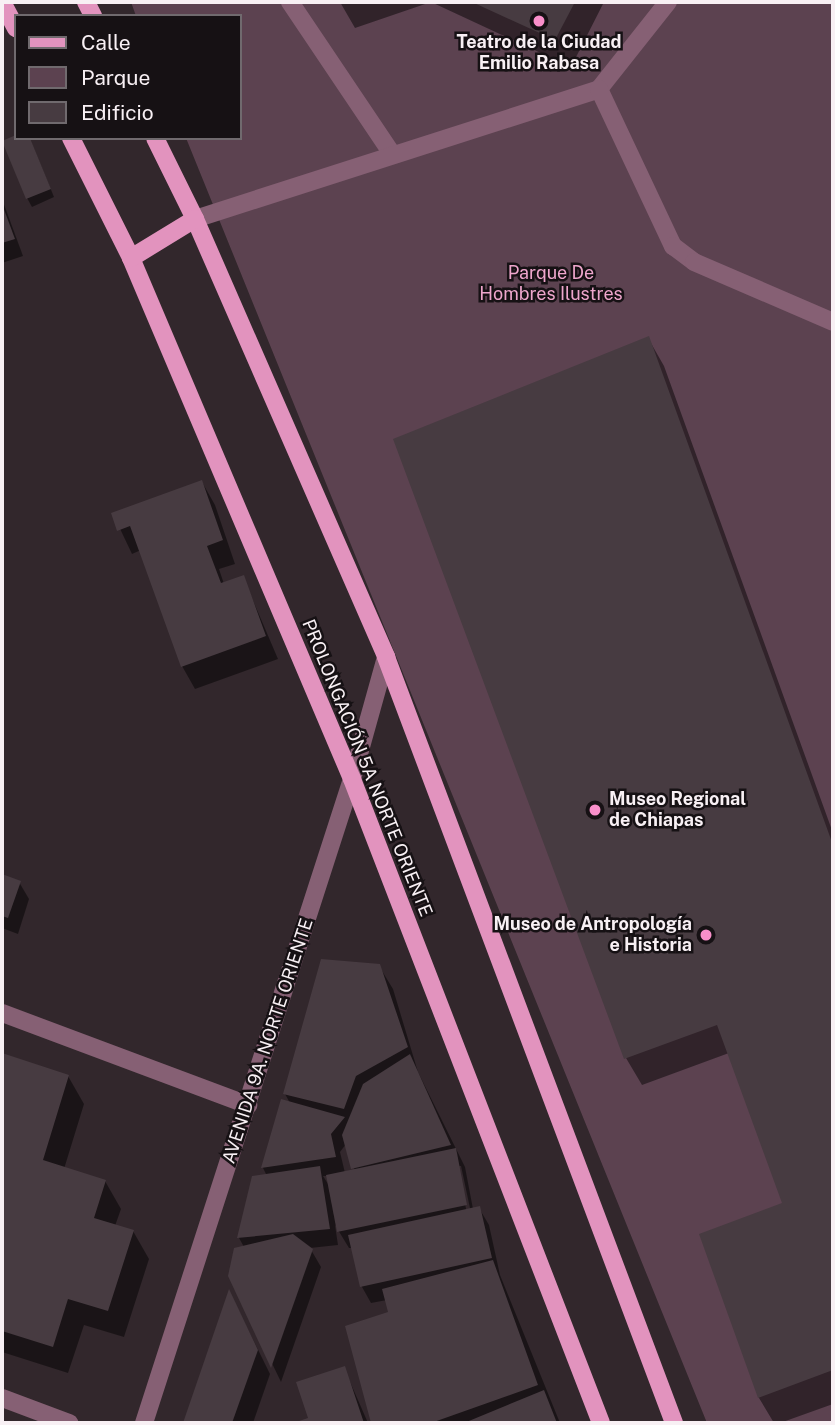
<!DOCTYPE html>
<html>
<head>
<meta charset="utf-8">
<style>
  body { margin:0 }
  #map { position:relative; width:835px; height:1425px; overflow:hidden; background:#32272c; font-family:"Public Sans",sans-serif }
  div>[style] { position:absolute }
  .green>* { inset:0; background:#5c4250 }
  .shadow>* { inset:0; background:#0007 }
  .building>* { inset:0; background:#473b41 }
  .minor>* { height:18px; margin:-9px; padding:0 9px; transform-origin:9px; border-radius:9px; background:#866074 }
  .major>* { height:18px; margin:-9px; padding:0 9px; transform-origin:9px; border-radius:9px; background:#e293be }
  .dots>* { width:19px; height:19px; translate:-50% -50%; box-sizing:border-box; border:4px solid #161114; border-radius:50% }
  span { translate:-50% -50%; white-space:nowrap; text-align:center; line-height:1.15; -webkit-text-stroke:5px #161114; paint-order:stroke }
  .poi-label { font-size:18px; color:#f8f0f4; font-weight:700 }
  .left { translate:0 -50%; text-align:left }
  .right { translate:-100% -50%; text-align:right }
  .park-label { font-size:18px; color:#eea6cc }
  .street-label { font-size:18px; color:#f8f0f4 }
  .frame { position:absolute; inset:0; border:4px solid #f8f0f4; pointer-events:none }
  .legend { position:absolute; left:14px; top:14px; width:228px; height:126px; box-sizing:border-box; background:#161114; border:2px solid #706a6e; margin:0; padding:9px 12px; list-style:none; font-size:21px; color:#f8f0f4 }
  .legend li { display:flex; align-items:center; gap:14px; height:35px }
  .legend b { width:35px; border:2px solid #706a6e }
</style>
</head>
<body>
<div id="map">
  <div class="green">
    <i style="clip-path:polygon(131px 2px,833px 2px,833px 1423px,707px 1423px,186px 138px,240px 138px,240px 16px,136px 16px)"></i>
  </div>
  <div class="shadow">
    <i style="clip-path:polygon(340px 2px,604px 2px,571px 67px,431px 2px,355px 28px)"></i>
    <i style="clip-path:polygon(31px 141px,54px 197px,32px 207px,27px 198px)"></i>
    <i style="clip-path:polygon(2px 199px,23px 256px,2px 263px)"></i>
    <i style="clip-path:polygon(648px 338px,664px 366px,833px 833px,833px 1404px,780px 1423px,774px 1423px,759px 1398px,701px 1235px,784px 1204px,729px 1053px,642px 1085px,626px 1058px)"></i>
    <i style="clip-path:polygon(202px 482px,215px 505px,235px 564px,219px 569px,224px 584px,243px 577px,278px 659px,195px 689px,182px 666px,141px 550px,132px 554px,113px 514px)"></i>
    <i style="clip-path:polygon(2px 876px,19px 882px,29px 899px,18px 934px,2px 928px)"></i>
    <i style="clip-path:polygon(evenodd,379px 966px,393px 989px,418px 1072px,465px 1167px,473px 1209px,479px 1208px,489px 1225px,500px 1275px,560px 1423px,373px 1423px,347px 1327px,390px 1313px,387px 1300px,371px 1303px,362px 1287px,353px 1248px,349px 1248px,335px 1225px,338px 1245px,310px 1248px,321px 1267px,281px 1382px,230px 1276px,244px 1247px,239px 1238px,254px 1178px,267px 1176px,263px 1168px,282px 1101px,290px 1103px,285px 1094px,379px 966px,346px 1144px,355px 1171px,345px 1173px,340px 1152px,346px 1144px,379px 966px,458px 1166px,461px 1166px,471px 1213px,467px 1214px,458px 1166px,379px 966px,323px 1176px,328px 1176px,330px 1187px,323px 1176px)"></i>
    <i style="clip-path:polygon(2px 1055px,68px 1076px,84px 1104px,64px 1169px,105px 1181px,121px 1209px,115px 1226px,133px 1231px,149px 1259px,124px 1337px,84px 1325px,68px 1373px,2px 1352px)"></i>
    <i style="clip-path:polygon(230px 1293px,270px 1374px,253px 1423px,185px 1423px)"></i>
    <i style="clip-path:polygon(344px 1368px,368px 1423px,297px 1423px,310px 1419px)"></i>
  </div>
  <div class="building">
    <i style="clip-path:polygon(472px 2px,575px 2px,555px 40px)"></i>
    <i style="clip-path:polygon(16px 135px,30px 138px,51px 189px,26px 199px,2px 141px)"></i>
    <i style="clip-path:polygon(2px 204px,15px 239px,2px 243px)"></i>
    <i style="clip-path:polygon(649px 336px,833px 845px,833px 1370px,758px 1398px,699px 1234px,782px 1203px,717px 1025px,624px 1059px,393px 439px)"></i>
    <i style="clip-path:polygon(202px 480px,223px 540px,207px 546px,221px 583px,244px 575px,266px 636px,181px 667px,130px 526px,117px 531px,111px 513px)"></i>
    <i style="clip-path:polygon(2px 874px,21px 881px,8px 918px,2px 916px)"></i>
    <i style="clip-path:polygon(321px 959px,380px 964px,408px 1047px,356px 1076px,344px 1109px,283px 1094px)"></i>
    <i style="clip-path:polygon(2px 1053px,69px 1075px,43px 1160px,106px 1180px,94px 1218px,134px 1230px,108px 1311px,68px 1299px,53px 1347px,2px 1331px)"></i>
    <i style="clip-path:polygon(410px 1054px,451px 1145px,351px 1169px,342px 1135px,363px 1084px)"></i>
    <i style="clip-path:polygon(281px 1099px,345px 1117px,331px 1134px,336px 1157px,261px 1168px)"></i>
    <i style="clip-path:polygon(456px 1148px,467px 1205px,337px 1232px,326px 1175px)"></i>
    <i style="clip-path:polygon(320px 1166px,330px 1229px,237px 1238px,252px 1176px)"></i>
    <i style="clip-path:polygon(480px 1206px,492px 1258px,360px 1287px,348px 1235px)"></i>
    <i style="clip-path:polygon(293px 1234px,313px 1249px,271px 1368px,228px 1276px,234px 1248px)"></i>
    <i style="clip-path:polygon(493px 1260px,538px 1385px,431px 1423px,371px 1423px,345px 1326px,388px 1312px,382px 1289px)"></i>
    <i style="clip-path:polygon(229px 1289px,258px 1350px,232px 1423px,183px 1423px)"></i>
    <i style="clip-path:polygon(345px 1366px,364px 1423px,293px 1423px,308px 1418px,296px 1382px)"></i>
    <i style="clip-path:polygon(544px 1390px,557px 1423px,464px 1423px)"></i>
  </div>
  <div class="minor">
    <i style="left:290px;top:2px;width:184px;rotate:56.1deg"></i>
    <i style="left:599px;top:89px;width:111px;rotate:-51.6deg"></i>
    <i style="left:195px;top:219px;width:424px;rotate:-17.8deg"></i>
    <i style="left:599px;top:89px;width:174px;rotate:64.8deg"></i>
    <i style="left:673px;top:246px;width:26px;rotate:37deg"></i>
    <i style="left:694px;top:262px;width:151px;rotate:23.3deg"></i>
    <i style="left:2px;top:1013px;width:263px;rotate:20.5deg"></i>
    <i style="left:2px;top:1398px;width:72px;rotate:20.5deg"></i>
    <i style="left:144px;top:1423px;width:677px;rotate:-72.1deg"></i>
    <i style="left:352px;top:779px;width:127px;rotate:-74.4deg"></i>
  </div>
  <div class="major">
    <i style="left:2px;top:2px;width:30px;rotate:62deg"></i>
    <i style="left:86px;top:2px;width:16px;rotate:63deg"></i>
    <i style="left:71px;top:138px;width:134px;rotate:63.4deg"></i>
    <i style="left:131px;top:258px;width:566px;rotate:67.01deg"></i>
    <i style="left:352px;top:779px;width:690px;rotate:68.86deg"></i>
    <i style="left:155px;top:138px;width:90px;rotate:63.7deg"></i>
    <i style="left:195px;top:219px;width:478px;rotate:66.4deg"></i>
    <i style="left:386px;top:657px;width:818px;rotate:69.39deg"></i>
    <i style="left:131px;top:258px;width:75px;rotate:-31.4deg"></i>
  </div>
  <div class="dots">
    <i style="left:539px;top:21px;background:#f98fca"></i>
    <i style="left:595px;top:810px;background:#f98fca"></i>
    <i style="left:706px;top:935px;background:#f98fca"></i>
  </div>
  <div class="poi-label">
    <span style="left:539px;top:53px">Teatro de la Ciudad<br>Emilio Rabasa</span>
    <span class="left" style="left:609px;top:810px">Museo Regional<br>de Chiapas</span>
    <span class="right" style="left:692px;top:935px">Museo de Antropología<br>e Historia</span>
  </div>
  <div class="park-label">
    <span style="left:551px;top:284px">Parque De<br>Hombres Ilustres</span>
  </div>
  <div class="street-label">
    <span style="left:367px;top:768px;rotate:68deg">PROLONGACIÓN 5A NORTE ORIENTE</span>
    <span style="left:268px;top:1041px;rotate:-72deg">AVENIDA 9A. NORTE ORIENTE</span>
  </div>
  <div class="frame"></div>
  <ul class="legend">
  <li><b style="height:9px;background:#e293be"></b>Calle</li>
  <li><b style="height:19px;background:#5c4250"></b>Parque</li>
  <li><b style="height:19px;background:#473b41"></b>Edificio</li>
  </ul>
</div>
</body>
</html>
